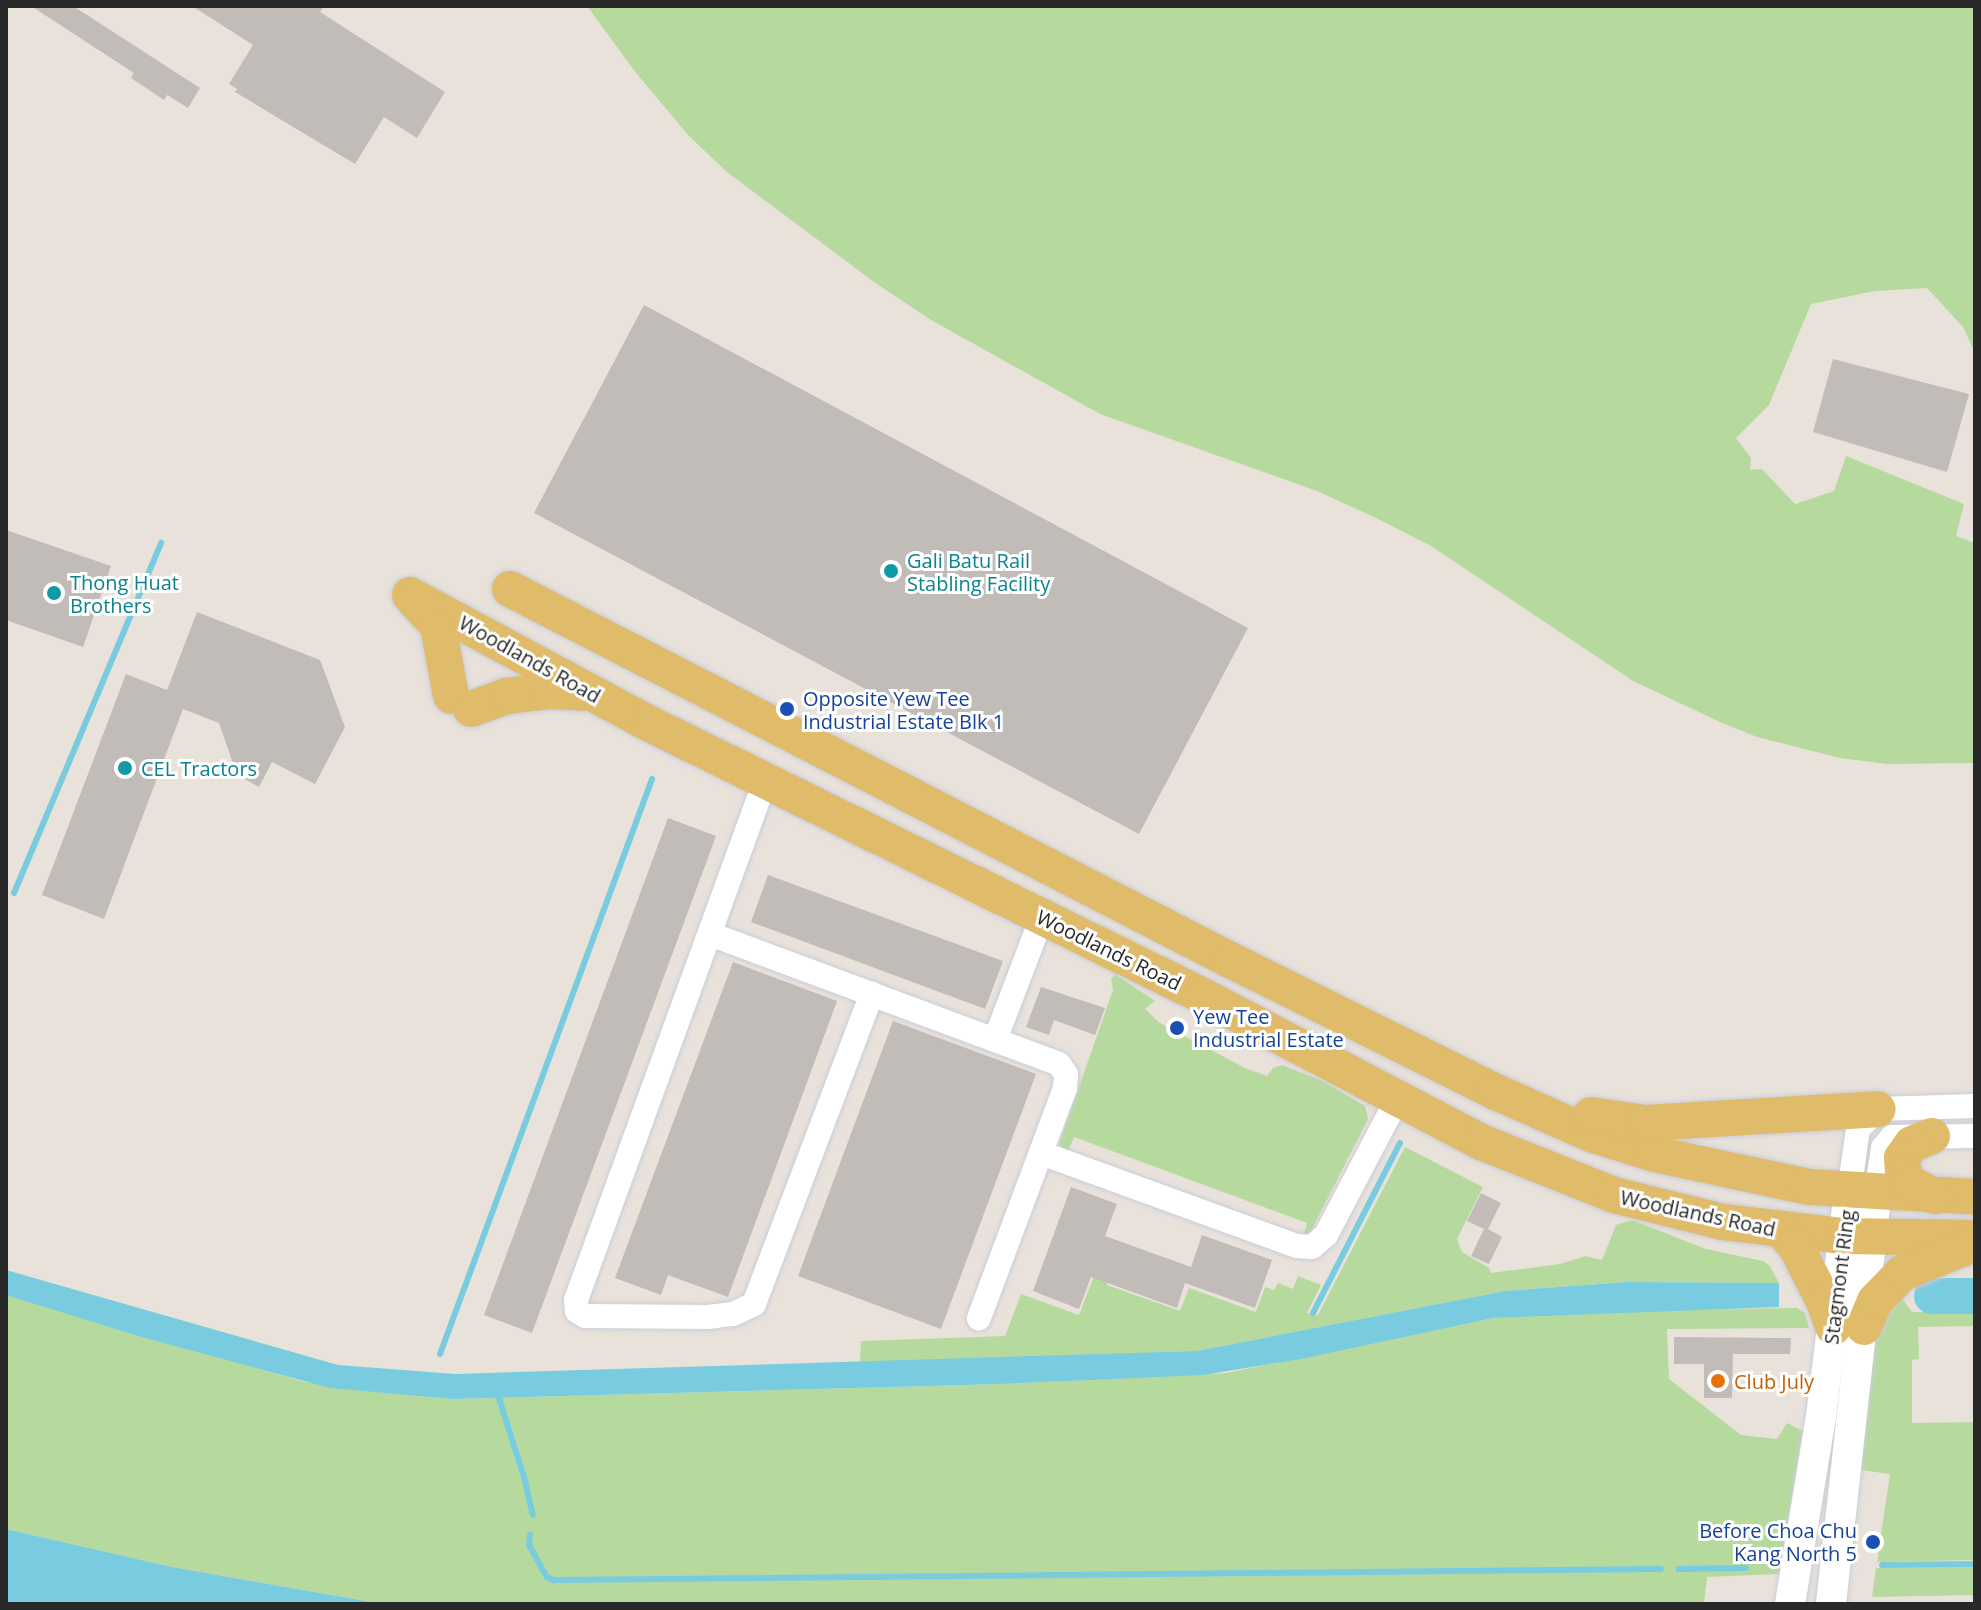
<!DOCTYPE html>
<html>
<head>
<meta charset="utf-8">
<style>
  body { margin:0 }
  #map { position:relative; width:1981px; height:1610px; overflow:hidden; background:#e9e2db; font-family:"Open Sans",sans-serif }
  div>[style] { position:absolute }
  .green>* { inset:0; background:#b6da9d }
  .water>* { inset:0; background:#79cce0 }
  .stream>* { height:6px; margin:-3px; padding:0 3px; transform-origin:3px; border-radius:3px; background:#79cce0 }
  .river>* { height:36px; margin:-18px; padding:0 18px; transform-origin:18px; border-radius:18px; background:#79cce0 }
  .building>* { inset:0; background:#c1bcb8 }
  .roads { filter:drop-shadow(0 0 2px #c9cdd8) drop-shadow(0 0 2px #c9cdd8) }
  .minor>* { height:24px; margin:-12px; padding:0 12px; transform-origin:12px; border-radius:12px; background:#fff }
  .tertiary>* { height:30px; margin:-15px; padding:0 15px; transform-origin:15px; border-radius:15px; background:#fff }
  .primary>* { height:36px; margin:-18px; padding:0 18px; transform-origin:18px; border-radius:18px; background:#e0bb69 }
  .dots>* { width:22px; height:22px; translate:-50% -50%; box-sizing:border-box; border:4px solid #fff; border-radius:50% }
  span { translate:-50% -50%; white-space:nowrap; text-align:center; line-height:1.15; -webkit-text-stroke:6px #fff; paint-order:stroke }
  .culture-label { font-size:20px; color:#0d838f }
  .left { translate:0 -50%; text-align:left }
  .street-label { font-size:20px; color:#282828 }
  .transit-label { font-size:20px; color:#164399 }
  .right { translate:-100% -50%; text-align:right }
  .food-label { font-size:20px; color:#c56008 }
  .frame { position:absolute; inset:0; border:8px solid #282828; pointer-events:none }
</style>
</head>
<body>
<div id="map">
  <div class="green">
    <i style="clip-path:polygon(587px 6px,1975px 6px,1975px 353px,1963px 327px,1927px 288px,1875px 291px,1811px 304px,1769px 405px,1736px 438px,1751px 458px,1750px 470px,1762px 469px,1795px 504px,1834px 491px,1846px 456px,1964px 504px,1956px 536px,1975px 543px,1975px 763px,1887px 764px,1840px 758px,1757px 737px,1720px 722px,1633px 681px,1431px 546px,1376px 518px,1317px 491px,1100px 414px,931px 320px,874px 282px,727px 172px,689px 136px,636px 73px)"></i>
    <i style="clip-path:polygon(1115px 974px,1155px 1001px,1145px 1009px,1160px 1023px,1245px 1068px,1267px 1076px,1273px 1068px,1282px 1065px,1323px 1081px,1365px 1106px,1368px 1119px,1310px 1233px,1303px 1237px,1307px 1223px,1074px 1137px,1068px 1151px,1061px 1148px,1059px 1144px,1113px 990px,1111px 980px)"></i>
    <i style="clip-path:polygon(1405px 1147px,1483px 1187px,1457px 1239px,1462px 1252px,1489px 1268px,1491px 1273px,1560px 1264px,1586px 1256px,1602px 1260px,1616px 1225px,1632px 1220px,1706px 1249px,1763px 1261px,1770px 1266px,1779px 1283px,1627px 1282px,1505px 1291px,1198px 1351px,860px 1363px,861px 1341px,1005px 1336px,1021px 1294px,1079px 1315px,1099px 1263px,1113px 1268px,1107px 1285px,1180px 1311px,1189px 1288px,1256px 1312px,1265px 1287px,1274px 1290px,1278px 1283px,1293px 1289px,1298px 1276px,1321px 1285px,1307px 1313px,1318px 1315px)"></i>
    <i style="clip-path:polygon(1895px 1289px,1912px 1312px,1930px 1312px,1931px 1304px,1975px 1304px,1975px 1326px,1918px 1327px,1919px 1359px,1912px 1360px,1912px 1423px,1975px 1422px,1975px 1560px,1877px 1562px,1890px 1474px,1861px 1470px,1871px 1332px)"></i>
    <i style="clip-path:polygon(6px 1295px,305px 1382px,453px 1399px,1001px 1384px,1226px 1373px,1493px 1318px,1578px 1312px,1797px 1308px,1805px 1313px,1809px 1328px,1667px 1329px,1669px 1379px,1741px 1435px,1777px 1439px,1787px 1423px,1803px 1431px,1779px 1574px,1707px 1577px,1704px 1604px,383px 1604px,172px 1567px,6px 1529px)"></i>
    <i style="clip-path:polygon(1975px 1567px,1975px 1595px,1872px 1597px,1876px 1568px)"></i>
  </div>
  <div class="water">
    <i style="clip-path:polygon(6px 1270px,338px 1365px,455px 1374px,1197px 1351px,1505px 1291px,1627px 1282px,1779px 1283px,1779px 1307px,1493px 1318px,1301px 1359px,1203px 1375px,1001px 1384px,453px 1399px,330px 1388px,138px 1336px,6px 1295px)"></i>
    <i style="clip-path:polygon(6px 1529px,172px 1567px,383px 1604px,6px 1604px)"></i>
  </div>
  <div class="stream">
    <i style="left:14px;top:893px;width:380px;rotate:-67.2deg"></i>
    <i style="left:1313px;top:1313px;width:191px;rotate:-62.9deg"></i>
    <i style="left:440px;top:1354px;width:613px;rotate:-69.76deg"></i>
    <i style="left:497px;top:1392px;width:89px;rotate:72.4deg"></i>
    <i style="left:524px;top:1477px;width:39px;rotate:77deg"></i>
    <i style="left:530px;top:1535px;width:10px;rotate:96deg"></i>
    <i style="left:529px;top:1545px;width:37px;rotate:61deg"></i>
    <i style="left:547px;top:1577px;width:8px;rotate:23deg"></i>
    <i style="left:554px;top:1580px;width:1107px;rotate:-0.57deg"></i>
    <i style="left:1882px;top:1565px;width:93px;rotate:-0.6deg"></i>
    <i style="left:1679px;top:1569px;width:67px;rotate:-0.9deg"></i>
  </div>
  <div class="river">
    <i style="left:1932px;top:1296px;width:43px"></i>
  </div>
  <div class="building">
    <i style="clip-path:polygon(31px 6px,73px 6px,200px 88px,188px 108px,167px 95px,164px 100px,131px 78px,134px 73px)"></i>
    <i style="clip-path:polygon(192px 6px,324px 6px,320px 12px,445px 92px,417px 138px,384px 117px,355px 164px,235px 92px,237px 89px,229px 84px,253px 45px)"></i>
    <i style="clip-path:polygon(644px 305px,1248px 628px,1139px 834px,534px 513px)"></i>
    <i style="clip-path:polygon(1833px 359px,1969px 394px,1947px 472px,1813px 432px)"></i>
    <i style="clip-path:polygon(6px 530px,111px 566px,83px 647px,6px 620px)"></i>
    <i style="clip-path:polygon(197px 612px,320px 660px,345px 727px,315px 784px,272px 762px,259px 787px,237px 775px,219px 723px,183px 709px,104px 919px,42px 895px,126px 674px,167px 690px)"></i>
    <i style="clip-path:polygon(668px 818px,716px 836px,532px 1333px,484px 1315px)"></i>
    <i style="clip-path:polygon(768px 875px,1003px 961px,985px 1009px,751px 922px)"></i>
    <i style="clip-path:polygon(733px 962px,837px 1001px,728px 1297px,668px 1275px,661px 1295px,615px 1278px)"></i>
    <i style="clip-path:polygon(1041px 987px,1105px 1008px,1095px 1035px,1054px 1020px,1049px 1035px,1026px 1027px)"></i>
    <i style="clip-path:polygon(893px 1021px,1036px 1074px,941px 1329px,798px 1276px)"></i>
    <i style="clip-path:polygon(1071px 1187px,1117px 1204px,1105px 1236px,1191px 1267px,1202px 1235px,1272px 1260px,1255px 1308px,1185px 1283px,1177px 1308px,1091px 1277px,1079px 1309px,1033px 1291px)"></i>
    <i style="clip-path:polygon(1481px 1193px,1501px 1203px,1488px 1229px,1502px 1237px,1489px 1264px,1471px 1256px,1484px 1229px,1467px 1221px)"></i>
    <i style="clip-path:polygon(1674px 1337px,1791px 1338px,1790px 1354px,1733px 1354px,1732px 1398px,1704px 1398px,1704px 1364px,1674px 1364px)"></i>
  </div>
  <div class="roads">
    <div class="minor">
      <i style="left:765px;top:781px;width:552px;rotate:110.01deg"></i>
      <i style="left:576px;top:1300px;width:11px;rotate:85deg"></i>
      <i style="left:577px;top:1311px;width:9px;rotate:32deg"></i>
      <i style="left:585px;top:1316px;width:123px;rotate:0.5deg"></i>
      <i style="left:708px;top:1317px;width:25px;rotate:-7deg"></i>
      <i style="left:733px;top:1314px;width:23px;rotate:-25deg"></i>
      <i style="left:754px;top:1304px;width:332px;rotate:-69.2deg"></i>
      <i style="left:710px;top:934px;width:372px;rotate:20.4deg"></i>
      <i style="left:1059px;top:1064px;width:12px;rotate:55deg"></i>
      <i style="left:1066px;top:1074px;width:14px;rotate:94deg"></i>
      <i style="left:1065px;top:1088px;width:246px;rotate:110.5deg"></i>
      <i style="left:995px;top:1040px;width:132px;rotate:-69.1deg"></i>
      <i style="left:1041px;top:1153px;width:272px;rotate:20deg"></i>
      <i style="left:1297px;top:1246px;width:15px;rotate:4deg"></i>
      <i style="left:1312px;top:1247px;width:18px;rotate:-41deg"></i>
      <i style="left:1326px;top:1235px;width:153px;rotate:-62.3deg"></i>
      <i style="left:1849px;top:1192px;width:64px;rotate:-81.9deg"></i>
      <i style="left:1858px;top:1129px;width:28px;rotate:-45deg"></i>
      <i style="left:1878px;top:1109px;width:97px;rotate:-1.8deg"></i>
      <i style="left:1876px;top:1194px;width:47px;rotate:-81.3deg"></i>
      <i style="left:1883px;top:1148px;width:14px;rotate:-51deg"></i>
      <i style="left:1892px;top:1137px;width:83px;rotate:-0.7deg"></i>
    </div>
    <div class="tertiary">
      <i style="left:1790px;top:1604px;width:191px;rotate:-80.6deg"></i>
      <i style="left:1821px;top:1416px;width:226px;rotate:-82.9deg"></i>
      <i style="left:1831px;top:1604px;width:412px;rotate:-83.7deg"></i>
    </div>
    <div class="primary">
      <i style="left:510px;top:589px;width:810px;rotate:27.26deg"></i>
      <i style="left:1230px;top:960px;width:297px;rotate:26.4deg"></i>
      <i style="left:1496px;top:1092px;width:104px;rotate:23.9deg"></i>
      <i style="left:1591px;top:1134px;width:66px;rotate:17.6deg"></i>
      <i style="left:1654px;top:1154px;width:158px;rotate:12deg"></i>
      <i style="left:1809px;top:1187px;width:166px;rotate:3.4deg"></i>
      <i style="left:410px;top:595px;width:272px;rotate:28.3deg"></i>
      <i style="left:650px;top:724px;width:616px;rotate:26.19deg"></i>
      <i style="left:1203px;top:996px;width:314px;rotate:27.7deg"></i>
      <i style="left:1481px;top:1142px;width:143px;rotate:21.7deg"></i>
      <i style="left:1614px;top:1195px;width:112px;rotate:13.9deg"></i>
      <i style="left:1723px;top:1222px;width:121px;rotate:6.7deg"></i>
      <i style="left:1843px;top:1236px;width:132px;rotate:0.9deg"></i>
      <i style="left:414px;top:600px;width:35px;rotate:47deg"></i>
      <i style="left:438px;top:626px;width:71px;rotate:79.5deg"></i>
      <i style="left:471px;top:709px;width:37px;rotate:-20deg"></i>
      <i style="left:506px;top:696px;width:43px;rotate:-6.6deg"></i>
      <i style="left:549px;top:691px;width:34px;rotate:3deg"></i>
      <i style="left:1591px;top:1115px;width:55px;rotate:8.4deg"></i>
      <i style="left:1645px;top:1123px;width:233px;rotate:-3.4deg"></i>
      <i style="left:1932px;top:1136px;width:22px;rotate:158deg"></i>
      <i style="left:1912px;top:1144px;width:17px;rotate:126deg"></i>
      <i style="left:1902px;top:1158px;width:15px;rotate:86deg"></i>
      <i style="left:1903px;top:1173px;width:14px;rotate:54deg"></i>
      <i style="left:1911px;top:1184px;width:27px;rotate:27deg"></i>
      <i style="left:1782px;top:1231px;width:19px;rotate:47deg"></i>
      <i style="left:1795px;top:1245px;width:61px;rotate:62.6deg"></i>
      <i style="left:1823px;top:1299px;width:30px;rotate:70deg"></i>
      <i style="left:1864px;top:1327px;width:28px;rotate:-67deg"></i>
      <i style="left:1875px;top:1301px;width:39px;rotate:-46deg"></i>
      <i style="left:1902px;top:1273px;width:78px;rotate:-21.9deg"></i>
    </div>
  </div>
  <div class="dots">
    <i style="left:891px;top:571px;background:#0f9aa8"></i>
    <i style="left:54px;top:593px;background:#0f9aa8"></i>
    <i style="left:787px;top:709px;background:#1a4fb4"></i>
    <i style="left:125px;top:768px;background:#0f9aa8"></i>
    <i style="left:1177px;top:1028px;background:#1a4fb4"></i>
    <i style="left:1718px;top:1381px;background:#e8710a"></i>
    <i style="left:1873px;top:1542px;background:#1a4fb4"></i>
  </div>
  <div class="culture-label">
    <span class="left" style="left:907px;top:572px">Gali Batu Rail<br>Stabling Facility</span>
    <span class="left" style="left:70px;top:594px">Thong Huat<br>Brothers</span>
    <span class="left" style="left:141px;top:768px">CEL Tractors</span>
  </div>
  <div class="street-label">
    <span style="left:530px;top:659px;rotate:29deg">Woodlands Road</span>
    <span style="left:1109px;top:950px;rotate:26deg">Woodlands Road</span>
    <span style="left:1698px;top:1213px;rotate:12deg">Woodlands Road</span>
    <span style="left:1839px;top:1277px;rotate:-83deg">Stagmont Ring</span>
  </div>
  <div class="transit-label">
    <span class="left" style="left:803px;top:710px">Opposite Yew Tee<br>Industrial Estate Blk 1</span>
    <span class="left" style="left:1193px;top:1028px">Yew Tee<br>Industrial Estate</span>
    <span class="right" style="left:1857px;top:1542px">Before Choa Chu<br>Kang North 5</span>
  </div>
  <div class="food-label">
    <span class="left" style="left:1734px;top:1381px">Club July</span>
  </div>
  <div class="frame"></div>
</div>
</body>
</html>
